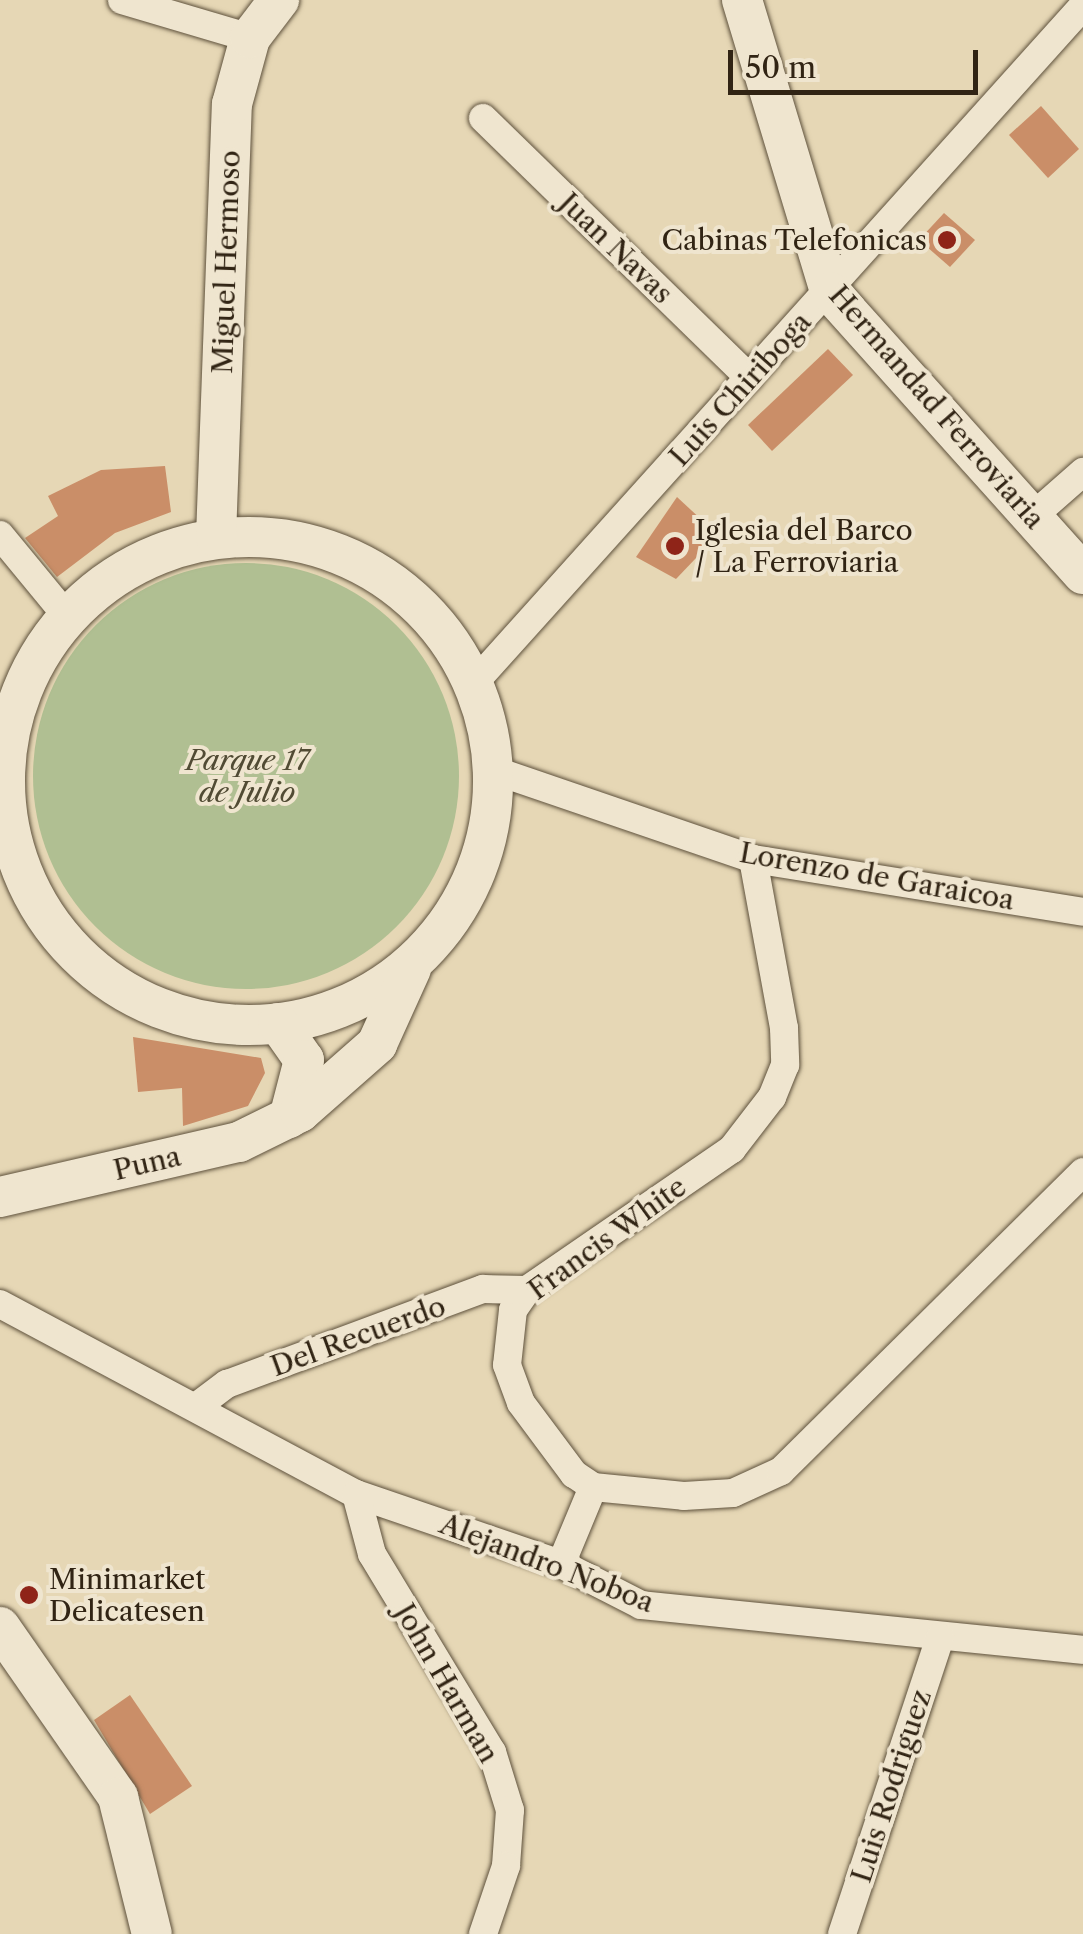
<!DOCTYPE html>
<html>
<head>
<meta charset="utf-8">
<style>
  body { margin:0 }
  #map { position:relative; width:1083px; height:1934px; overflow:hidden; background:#e6d7b5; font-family:"Libre Caslon Text",serif }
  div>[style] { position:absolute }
  .green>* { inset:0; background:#b0bf92 }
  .round { border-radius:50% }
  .building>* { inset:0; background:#ca8e68 }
  .roads { filter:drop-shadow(0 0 2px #5e513c) drop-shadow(0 0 2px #5e513c) }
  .street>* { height:28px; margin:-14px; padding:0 14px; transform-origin:14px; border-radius:14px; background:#efe5cf }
  .secondary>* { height:40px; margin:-20px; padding:0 20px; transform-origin:20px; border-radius:20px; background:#efe5cf }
  .secondary>.ring { margin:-20px; padding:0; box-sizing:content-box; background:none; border:40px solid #efe5cf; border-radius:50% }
  .dots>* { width:28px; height:28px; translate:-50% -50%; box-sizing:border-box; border:5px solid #efe5cf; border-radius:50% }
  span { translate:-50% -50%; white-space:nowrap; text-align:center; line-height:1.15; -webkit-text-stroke:8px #efe5cf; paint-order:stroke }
  .poi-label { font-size:28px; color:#312414 }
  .right { translate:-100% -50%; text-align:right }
  .left { translate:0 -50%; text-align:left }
  .street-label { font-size:28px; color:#312414 }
  .park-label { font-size:28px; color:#514b34; font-style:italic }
  .scale { position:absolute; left:728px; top:50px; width:250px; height:45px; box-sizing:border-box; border:5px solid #312414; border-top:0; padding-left:12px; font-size:30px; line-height:35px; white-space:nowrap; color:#312414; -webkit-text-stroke:8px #efe5cf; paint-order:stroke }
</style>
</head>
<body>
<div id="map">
  <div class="green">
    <i class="round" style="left:33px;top:563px;width:426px;height:426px"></i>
  </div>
  <div class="building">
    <i style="clip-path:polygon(1041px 106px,1079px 149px,1048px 178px,1009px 135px)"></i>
    <i style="clip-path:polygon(944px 213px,975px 240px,950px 267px,919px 240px)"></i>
    <i style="clip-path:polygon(828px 349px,853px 375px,772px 451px,748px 425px)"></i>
    <i style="clip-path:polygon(165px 466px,171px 512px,115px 533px,57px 577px,25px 538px,58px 516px,48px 496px,101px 470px)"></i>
    <i style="clip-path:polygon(677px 497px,718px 535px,676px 579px,636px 557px)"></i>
    <i style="clip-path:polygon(133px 1037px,261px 1058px,265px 1073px,248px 1106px,183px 1126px,182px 1088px,138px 1092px)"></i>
    <i style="clip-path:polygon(130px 1695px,192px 1786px,150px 1814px,94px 1720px)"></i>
  </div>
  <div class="roads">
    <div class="street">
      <i style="left:122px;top:0;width:134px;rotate:16.5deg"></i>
      <i style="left:483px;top:118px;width:372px;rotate:44.3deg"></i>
      <i style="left:1033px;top:516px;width:67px;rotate:-41.3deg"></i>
      <i style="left:0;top:535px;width:104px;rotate:50.5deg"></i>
      <i style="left:475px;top:682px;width:909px;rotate:-48.03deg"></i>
      <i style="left:502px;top:773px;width:265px;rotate:18.9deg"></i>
      <i style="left:753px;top:859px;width:334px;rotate:9.1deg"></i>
      <i style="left:0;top:831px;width:9px;rotate:21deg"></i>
      <i style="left:753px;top:859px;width:172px;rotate:79.6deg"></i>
      <i style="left:784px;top:1028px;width:37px;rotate:88deg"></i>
      <i style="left:785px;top:1065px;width:35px;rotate:112deg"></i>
      <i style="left:772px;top:1097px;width:66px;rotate:127.6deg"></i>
      <i style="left:732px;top:1149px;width:249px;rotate:145.5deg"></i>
      <i style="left:527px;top:1290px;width:24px;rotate:125deg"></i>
      <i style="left:513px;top:1310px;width:55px;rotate:96.2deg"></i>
      <i style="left:507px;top:1365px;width:40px;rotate:69.8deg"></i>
      <i style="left:521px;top:1403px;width:89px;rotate:53.3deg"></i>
      <i style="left:574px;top:1474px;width:23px;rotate:34deg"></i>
      <i style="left:593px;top:1487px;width:91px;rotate:5.6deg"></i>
      <i style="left:684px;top:1496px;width:49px;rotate:-3.5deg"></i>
      <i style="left:733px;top:1493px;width:53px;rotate:-24.6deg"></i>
      <i style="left:781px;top:1471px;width:425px;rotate:-44.7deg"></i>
      <i style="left:0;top:1304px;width:404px;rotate:28.1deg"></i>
      <i style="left:356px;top:1494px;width:217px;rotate:18.9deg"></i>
      <i style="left:561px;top:1564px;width:90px;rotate:27.1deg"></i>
      <i style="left:641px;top:1605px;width:444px;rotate:5.8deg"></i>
      <i style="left:196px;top:1407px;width:39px;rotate:-37deg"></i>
      <i style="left:227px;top:1384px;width:273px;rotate:-20.4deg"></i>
      <i style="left:483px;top:1289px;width:44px;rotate:1.3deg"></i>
      <i style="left:356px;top:1494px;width:62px;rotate:75.1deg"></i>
      <i style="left:372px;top:1554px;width:232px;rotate:58.8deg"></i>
      <i style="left:492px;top:1752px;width:61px;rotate:72.8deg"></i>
      <i style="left:510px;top:1810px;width:56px;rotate:94.1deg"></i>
      <i style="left:506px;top:1866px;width:72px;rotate:108.7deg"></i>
      <i style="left:561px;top:1564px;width:83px;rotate:-67.4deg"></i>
      <i style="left:842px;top:1934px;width:312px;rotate:-71.7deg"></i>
    </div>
    <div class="secondary">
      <i style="left:742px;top:0;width:305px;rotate:73.2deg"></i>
      <i style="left:830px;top:292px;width:379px;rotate:48.1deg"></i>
      <i class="ring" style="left:5px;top:537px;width:448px;height:448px"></i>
      <i style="left:216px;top:537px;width:433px;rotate:-87.9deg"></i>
      <i style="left:232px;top:104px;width:68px;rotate:-74.7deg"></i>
      <i style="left:250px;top:38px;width:48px;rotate:-52.7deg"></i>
      <i style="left:278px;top:1023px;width:45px;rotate:54.9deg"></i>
      <i style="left:304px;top:1060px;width:60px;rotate:104.5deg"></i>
      <i style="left:0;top:1197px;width:245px;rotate:-13deg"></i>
      <i style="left:239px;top:1142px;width:68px;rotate:-26.2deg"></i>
      <i style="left:300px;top:1112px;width:103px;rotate:-41.4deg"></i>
      <i style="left:377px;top:1044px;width:82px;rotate:-65.6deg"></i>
      <i style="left:0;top:1627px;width:207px;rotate:55.2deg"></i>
      <i style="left:118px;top:1797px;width:141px;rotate:76.1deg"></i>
    </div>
  </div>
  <div class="dots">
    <i style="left:947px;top:240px;background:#8f2418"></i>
    <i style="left:675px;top:546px;background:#8f2418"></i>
    <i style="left:29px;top:1595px;background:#8f2418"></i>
  </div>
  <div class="poi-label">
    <span class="right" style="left:927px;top:240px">Cabinas Telefonicas</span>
    <span class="left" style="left:695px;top:546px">Iglesia del Barco<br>/ La Ferroviaria</span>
    <span class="left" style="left:49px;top:1595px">Minimarket<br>Delicatesen</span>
  </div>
  <div class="street-label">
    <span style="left:616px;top:248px;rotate:44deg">Juan Navas</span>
    <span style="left:226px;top:262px;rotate:-88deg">Miguel Hermoso</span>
    <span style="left:740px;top:389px;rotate:-48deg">Luis Chiriboga</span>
    <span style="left:937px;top:407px;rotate:49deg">Hermandad Ferroviaria</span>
    <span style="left:877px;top:876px;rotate:10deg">Lorenzo de Garaicoa</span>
    <span style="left:147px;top:1163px;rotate:-13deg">Puna</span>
    <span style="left:607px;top:1238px;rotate:-36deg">Francis White</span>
    <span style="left:358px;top:1336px;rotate:-20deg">Del Recuerdo</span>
    <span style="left:547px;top:1563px;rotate:21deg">Alejandro Noboa</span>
    <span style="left:447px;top:1683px;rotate:60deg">John Harman</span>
    <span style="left:891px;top:1786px;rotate:-72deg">Luis Rodriguez</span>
  </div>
  <div class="park-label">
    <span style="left:247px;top:776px">Parque 17<br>de Julio</span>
  </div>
  <div class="scale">50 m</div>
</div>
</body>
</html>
